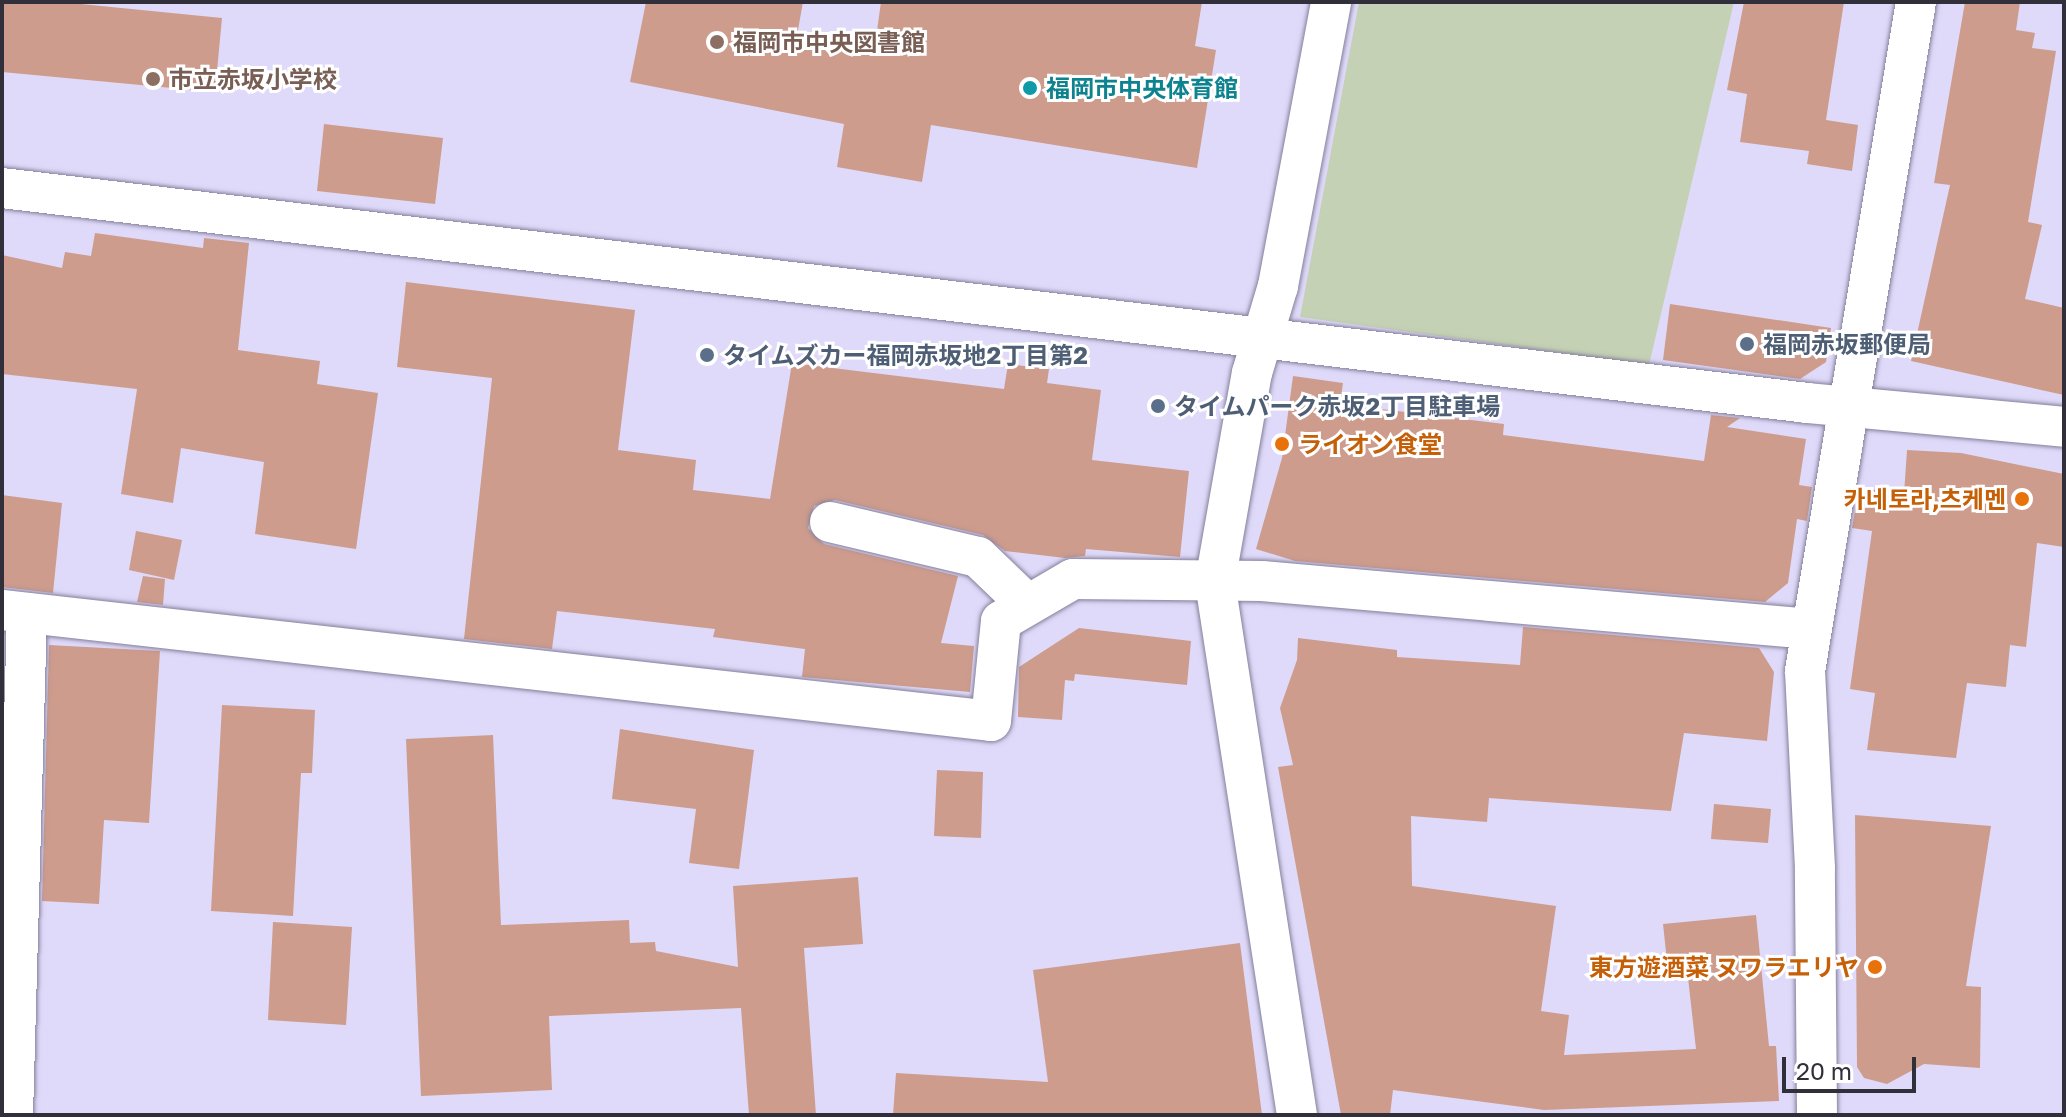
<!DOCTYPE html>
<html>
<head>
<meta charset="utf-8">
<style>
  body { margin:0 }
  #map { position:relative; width:2066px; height:1117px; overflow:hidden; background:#dfdaf9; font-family:"Golos Text","Noto Sans JP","Noto Sans KR",sans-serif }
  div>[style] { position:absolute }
  .green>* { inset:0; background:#c4d1b4 }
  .building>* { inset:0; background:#cd9c8d }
  .roads { filter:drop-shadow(0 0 2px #847f9b) drop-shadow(0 0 2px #847f9b) }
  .minor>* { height:40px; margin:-20px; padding:0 20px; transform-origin:20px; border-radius:20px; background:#fff }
  .dots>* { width:22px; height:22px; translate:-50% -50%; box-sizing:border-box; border:4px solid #fff; border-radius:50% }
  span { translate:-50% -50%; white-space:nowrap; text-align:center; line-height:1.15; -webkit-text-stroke:6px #fff; paint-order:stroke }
  .education-label { font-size:24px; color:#785e54; font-weight:700 }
  .left { translate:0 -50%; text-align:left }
  .culture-label { font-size:24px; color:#0d838f; font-weight:700 }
  .service-label { font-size:24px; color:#4e5e75; font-weight:700 }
  .food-label { font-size:24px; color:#c56008; font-weight:700 }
  .right { translate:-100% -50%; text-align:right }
  .frame { position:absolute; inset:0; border:4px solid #312f3a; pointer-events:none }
  .scale { position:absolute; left:1782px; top:1057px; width:134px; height:36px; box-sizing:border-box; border:4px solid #312f3a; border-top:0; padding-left:10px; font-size:24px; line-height:28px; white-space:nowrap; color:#312f3a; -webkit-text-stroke:6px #fff; paint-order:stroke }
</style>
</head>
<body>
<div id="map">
  <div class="green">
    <i style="clip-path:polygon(1359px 2px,1734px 2px,1649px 365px,1300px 317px)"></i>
  </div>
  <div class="building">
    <i style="clip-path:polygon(2px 2px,61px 2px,222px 18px,215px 92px,2px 72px)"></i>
    <i style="clip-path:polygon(646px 2px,803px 2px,796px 41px,874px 52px,881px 2px,1202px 2px,1195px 46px,1216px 50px,1197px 168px,931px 125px,922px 182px,837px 167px,844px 124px,630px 82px)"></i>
    <i style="clip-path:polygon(1744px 2px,1844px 2px,1826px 120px,1858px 125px,1852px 171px,1807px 164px,1809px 151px,1740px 142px,1747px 94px,1727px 90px)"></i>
    <i style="clip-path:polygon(1965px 2px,2020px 2px,2016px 30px,2035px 33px,2032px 48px,2056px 51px,2028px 222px,2042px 225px,2025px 299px,2064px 308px,2064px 395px,1911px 361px,1950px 185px,1934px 183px)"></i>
    <i style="clip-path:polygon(324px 124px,443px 138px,435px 204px,317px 191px)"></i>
    <i style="clip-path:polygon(95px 233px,203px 248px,204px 238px,249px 243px,238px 350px,320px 361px,317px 384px,378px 393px,356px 549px,255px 534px,264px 462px,181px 448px,173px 503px,121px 494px,137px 389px,2px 374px,2px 255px,62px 268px,65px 252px,91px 256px)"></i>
    <i style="clip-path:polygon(406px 282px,635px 310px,618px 450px,696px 460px,693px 490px,770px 499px,792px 363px,1004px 389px,1008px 364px,1049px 369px,1047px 383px,1101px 390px,1092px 460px,1189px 471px,1180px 557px,1086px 549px,1085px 556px,1065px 558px,1005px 551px,983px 535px,835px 500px,814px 506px,808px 528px,824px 544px,958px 576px,941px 643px,974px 646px,970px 692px,802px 677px,805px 649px,713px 637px,715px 629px,557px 611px,552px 649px,464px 639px,492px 378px,397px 367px)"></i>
    <i style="clip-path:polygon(1670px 304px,1831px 328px,1826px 362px,1800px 379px,1663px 360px)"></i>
    <i style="clip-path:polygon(1293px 376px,1343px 383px,1340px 404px,1504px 424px,1503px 435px,1704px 461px,1711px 415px,1740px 418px,1727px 427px,1806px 439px,1799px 485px,1812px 487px,1807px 521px,1797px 519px,1788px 583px,1765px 602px,1295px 561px,1256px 549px,1282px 458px)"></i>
    <i style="clip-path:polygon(1907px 450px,1961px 453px,2064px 474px,2064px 547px,2037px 543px,2026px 647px,2010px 645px,2006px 687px,1967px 683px,1956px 758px,1867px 750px,1875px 693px,1850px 689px,1872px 531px,1852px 528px,1858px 495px,1868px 497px,1870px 489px,1904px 494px)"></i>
    <i style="clip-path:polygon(2px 495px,62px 503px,53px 593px,2px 587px)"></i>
    <i style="clip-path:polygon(136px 531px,182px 540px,174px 580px,129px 570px)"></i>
    <i style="clip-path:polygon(143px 576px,165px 579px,163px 605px,137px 602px)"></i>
    <i style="clip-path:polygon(1523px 627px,1759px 648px,1774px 672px,1767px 741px,1684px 733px,1671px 811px,1489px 798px,1487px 822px,1411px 816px,1412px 886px,1556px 906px,1541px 1011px,1569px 1015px,1564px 1055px,1696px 1049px,1687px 969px,1668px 971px,1663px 924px,1756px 915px,1769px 1046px,1776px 1046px,1779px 1101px,1544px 1110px,1393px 1090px,1390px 1115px,1341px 1115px,1278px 767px,1293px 765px,1280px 708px,1297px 660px,1298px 638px,1397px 650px,1397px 657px,1520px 665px)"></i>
    <i style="clip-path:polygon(1079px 628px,1191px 641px,1187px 685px,1075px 674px,1074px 681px,1065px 680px,1062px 720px,1018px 717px,1019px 667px)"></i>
    <i style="clip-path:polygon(49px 645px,160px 651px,149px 823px,104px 820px,99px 904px,42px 901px)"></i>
    <i style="clip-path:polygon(222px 705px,315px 710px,312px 773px,301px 773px,293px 916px,211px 911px)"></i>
    <i style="clip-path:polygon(620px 729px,754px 750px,739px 869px,689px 863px,696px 809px,612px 799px)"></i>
    <i style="clip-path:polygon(493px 735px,501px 925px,629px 920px,630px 943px,655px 942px,656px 951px,738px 967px,733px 886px,858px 877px,863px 944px,804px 948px,816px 1115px,749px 1115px,741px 1008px,549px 1016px,552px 1090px,421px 1096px,406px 739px)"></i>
    <i style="clip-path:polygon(937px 770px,983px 772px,981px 838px,934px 836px)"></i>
    <i style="clip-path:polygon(1714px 804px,1771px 809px,1768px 843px,1711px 839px)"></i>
    <i style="clip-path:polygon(1855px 815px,1991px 826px,1966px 986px,1981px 987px,1980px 1068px,1924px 1064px,1887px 1084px,1864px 1078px,1857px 1067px)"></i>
    <i style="clip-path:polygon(273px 922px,352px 927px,346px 1025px,268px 1020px)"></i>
    <i style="clip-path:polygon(1240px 943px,1262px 1115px,893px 1115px,896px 1073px,1048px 1082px,1033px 970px)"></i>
  </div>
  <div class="roads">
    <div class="minor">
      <i style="left:2px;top:188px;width:1818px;rotate:6.79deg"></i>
      <i style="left:1807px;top:403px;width:258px;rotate:5.3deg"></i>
      <i style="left:830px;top:522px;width:152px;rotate:13.3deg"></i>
      <i style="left:978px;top:557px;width:69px;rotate:43.8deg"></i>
      <i style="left:2px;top:610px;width:995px;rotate:6.4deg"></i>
      <i style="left:991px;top:721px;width:100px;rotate:-84.3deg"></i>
      <i style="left:1001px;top:621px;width:83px;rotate:-30.3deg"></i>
      <i style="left:1073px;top:579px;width:189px;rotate:0.6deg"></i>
      <i style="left:1262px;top:581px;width:551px;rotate:5deg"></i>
      <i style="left:13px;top:1115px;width:502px;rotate:-88.4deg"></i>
      <i style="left:1297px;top:1115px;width:539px;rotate:-98.75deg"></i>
      <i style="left:1215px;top:582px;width:212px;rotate:-80deg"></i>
      <i style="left:1252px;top:373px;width:91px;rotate:-73.4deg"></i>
      <i style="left:1278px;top:286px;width:289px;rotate:-79.4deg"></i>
      <i style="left:1817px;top:1115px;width:247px;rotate:-90.5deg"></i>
      <i style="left:1815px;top:868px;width:197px;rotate:-92.9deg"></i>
      <i style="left:1805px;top:671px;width:678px;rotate:-80.58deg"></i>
    </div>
  </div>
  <div class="dots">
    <i style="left:717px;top:42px;background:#8d6e63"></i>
    <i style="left:153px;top:79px;background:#8d6e63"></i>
    <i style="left:1030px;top:88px;background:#0f9aa8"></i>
    <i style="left:1747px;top:344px;background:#5c6f8a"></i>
    <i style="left:707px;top:355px;background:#5c6f8a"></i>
    <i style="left:1158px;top:406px;background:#5c6f8a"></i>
    <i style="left:1282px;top:444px;background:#e8710a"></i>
    <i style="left:2022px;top:499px;background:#e8710a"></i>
    <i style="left:1875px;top:967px;background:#e8710a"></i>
  </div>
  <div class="education-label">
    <span class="left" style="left:733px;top:42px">福岡市中央図書館</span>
    <span class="left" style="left:169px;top:79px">市立赤坂小学校</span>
  </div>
  <div class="culture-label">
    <span class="left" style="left:1046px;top:88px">福岡市中央体育館</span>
  </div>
  <div class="service-label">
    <span class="left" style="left:1763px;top:344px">福岡赤坂郵便局</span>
    <span class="left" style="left:723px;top:355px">タイムズカー福岡赤坂地2丁目第2</span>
    <span class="left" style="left:1174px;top:406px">タイムパーク赤坂2丁目駐車場</span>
  </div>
  <div class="food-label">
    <span class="left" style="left:1298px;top:444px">ライオン食堂</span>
    <span class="right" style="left:2006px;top:499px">카네토라,츠케멘</span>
    <span class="right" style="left:1859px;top:967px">東方遊酒菜 ヌワラエリヤ</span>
  </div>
  <div class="frame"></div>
  <div class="scale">20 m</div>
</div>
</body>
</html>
